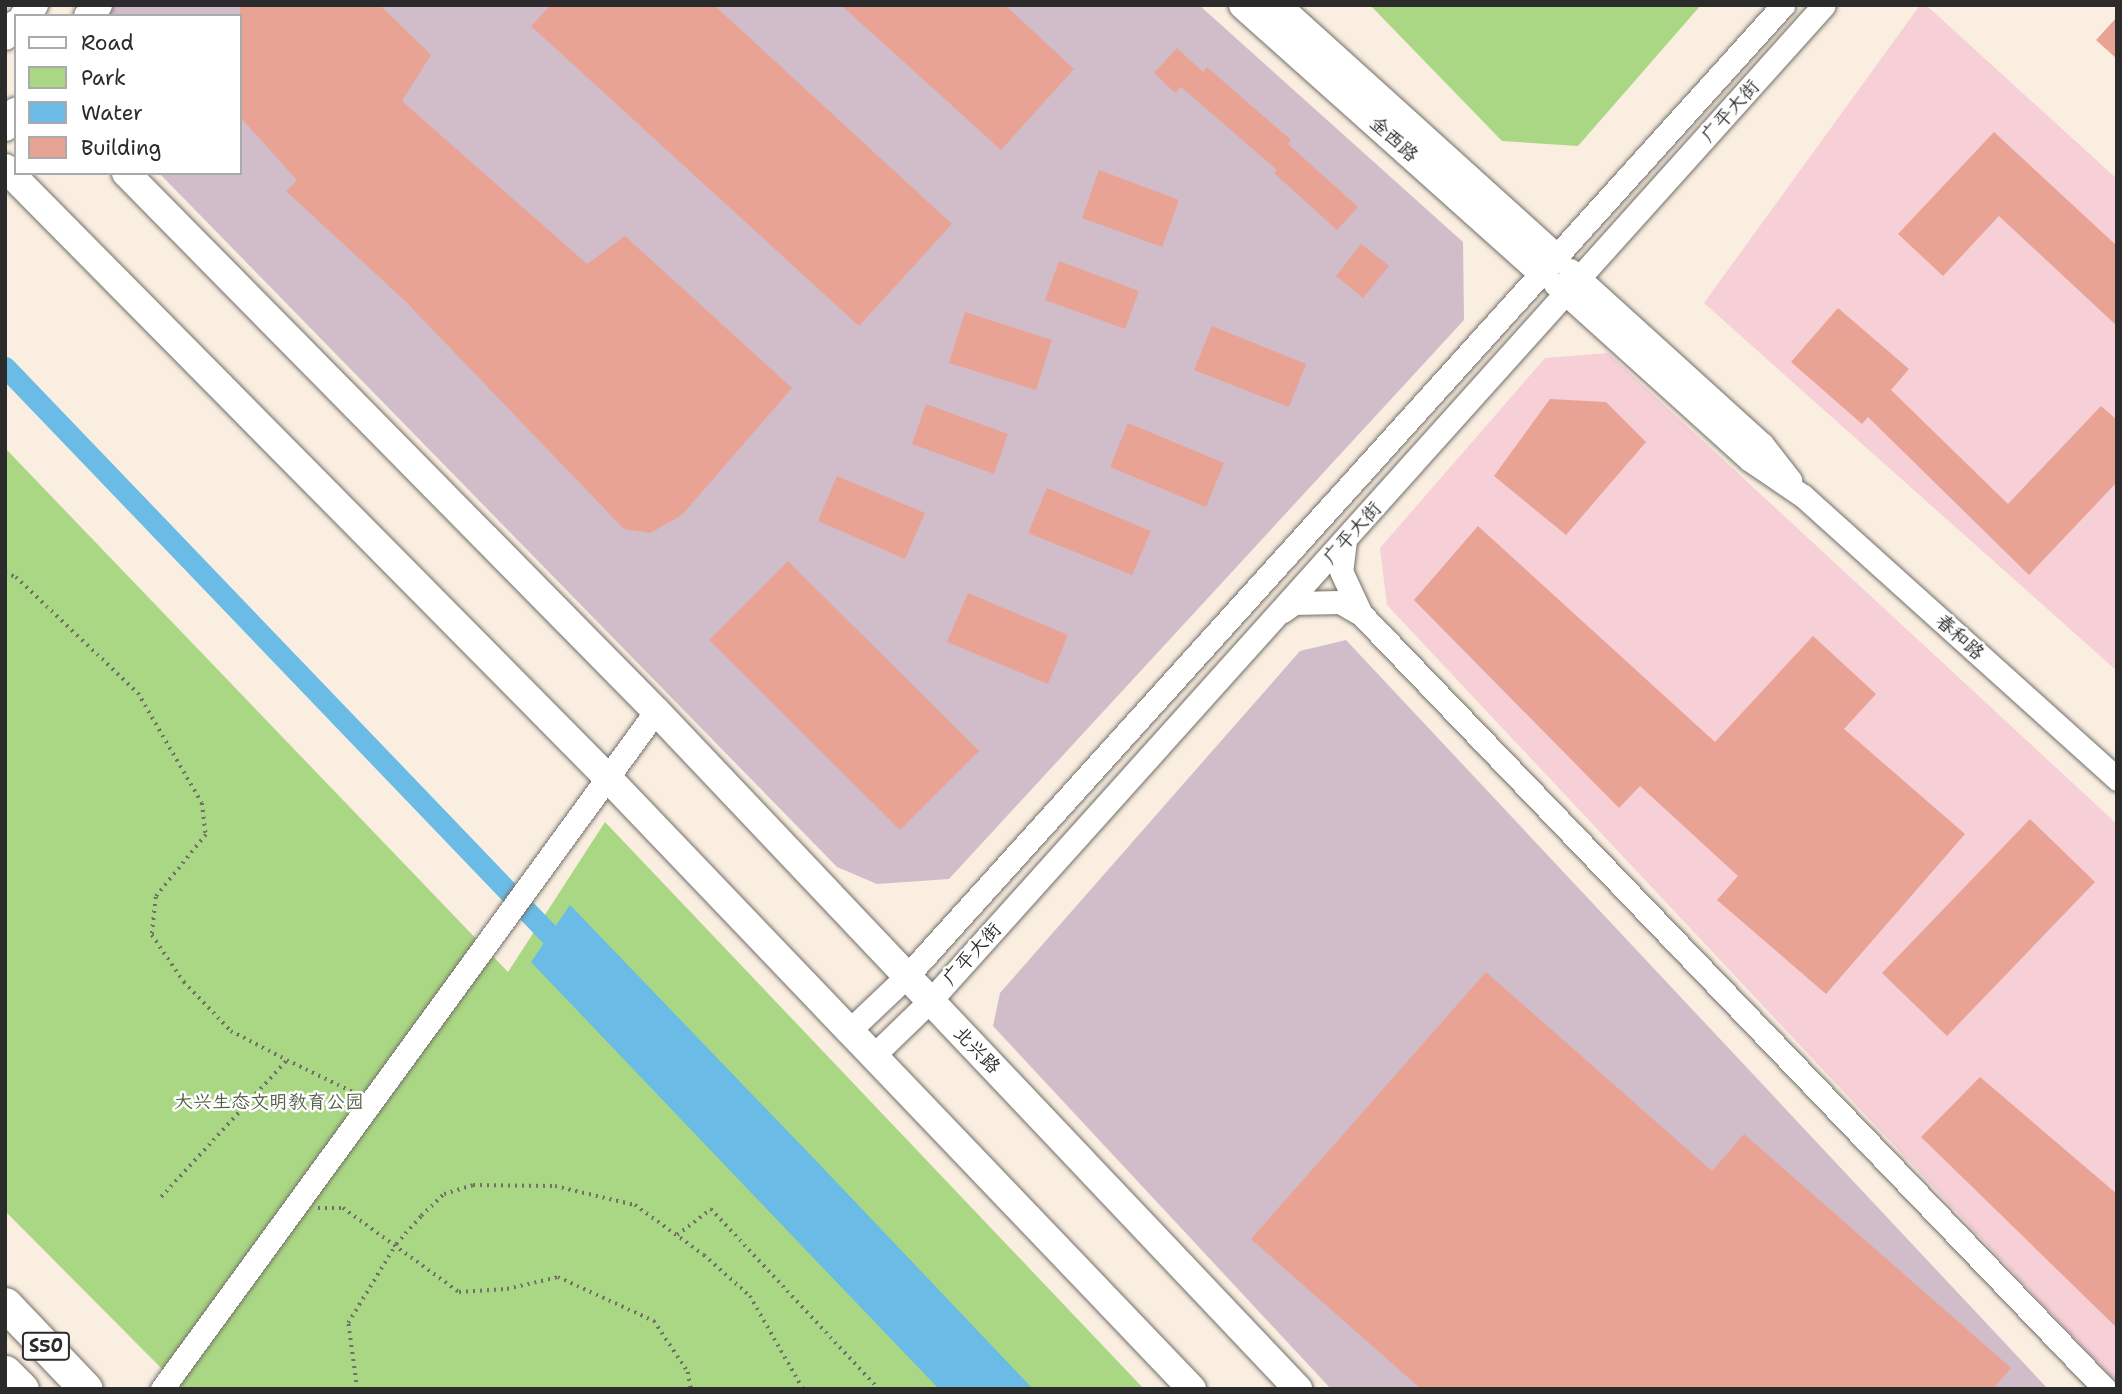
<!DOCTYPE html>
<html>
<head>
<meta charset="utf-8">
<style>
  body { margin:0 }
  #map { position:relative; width:2122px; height:1394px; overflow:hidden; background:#f9eee0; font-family:"Shantell Sans","LXGW WenKai TC",sans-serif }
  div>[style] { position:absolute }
  .built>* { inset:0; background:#f6cfd7 }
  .industrial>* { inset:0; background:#d1bdc9 }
  .green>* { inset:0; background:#aad784 }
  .water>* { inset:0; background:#6abbe5 }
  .canal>* { height:21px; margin:-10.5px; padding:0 10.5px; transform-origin:10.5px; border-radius:10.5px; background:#6abbe5 }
  .building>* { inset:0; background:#e9a394 }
  .path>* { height:3.5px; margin-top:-1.75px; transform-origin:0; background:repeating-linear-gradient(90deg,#736f6a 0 2px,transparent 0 7px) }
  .roads { filter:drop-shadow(0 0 2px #736f6a) drop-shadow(0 0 2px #736f6a) }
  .minor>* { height:23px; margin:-11.5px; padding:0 11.5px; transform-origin:11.5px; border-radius:11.5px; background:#fff }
  .major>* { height:28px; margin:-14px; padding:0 14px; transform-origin:14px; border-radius:14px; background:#fff }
  .highway>* { height:33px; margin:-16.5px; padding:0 16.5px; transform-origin:16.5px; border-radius:16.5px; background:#fff }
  span { translate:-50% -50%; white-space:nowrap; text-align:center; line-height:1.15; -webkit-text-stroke:5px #fff; paint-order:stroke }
  .shield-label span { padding:2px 5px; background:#fff; border:2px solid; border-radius:5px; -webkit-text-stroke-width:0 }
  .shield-label { font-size:18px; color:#2b2b2b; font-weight:700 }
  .street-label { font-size:19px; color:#2b2b2b }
  .park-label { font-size:19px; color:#515f46 }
  .frame { position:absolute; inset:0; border:7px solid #2b2b2b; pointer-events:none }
  .legend { position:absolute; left:14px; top:14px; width:228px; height:161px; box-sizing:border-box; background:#fff; border:2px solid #aaa; margin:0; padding:9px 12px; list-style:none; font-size:21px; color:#2b2b2b }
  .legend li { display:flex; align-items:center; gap:14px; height:35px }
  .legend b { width:35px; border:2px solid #aaa }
</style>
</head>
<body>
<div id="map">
  <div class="built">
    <i style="clip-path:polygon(1920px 5px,1926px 5px,2117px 179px,2117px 671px,1704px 303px)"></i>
    <i style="clip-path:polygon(1608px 353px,2117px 824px,2117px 1383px,1387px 605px,1380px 548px,1545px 358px)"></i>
  </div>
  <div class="industrial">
    <i style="clip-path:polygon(115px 5px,1199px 5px,1463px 242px,1464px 320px,949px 879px,877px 884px,837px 867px,159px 173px,240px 173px,240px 16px,106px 16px)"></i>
    <i style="clip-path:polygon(1346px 640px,2048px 1389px,1331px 1389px,993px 1026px,1000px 993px,1300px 651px)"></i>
  </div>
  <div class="green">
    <i style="clip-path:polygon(1370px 5px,1701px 5px,1578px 146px,1502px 141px)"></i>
    <i style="clip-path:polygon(5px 448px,508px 972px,605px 822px,1144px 1389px,182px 1389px,5px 1211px)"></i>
  </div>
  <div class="water">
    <i style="clip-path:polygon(570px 905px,823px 1168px,1033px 1389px,939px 1389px,823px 1268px,531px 962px)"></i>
  </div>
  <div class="canal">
    <i style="left:5px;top:367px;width:816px;rotate:46.19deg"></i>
  </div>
  <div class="building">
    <i style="clip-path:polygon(240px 5px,380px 5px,431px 55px,402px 101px,587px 264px,625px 236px,792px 388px,682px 515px,650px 533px,624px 529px,404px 300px,286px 191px,297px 180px,240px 117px)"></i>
    <i style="clip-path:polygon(551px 5px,714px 5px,952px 224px,859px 326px,531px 26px)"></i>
    <i style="clip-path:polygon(841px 5px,1005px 5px,1074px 69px,1001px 150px)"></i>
    <i style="clip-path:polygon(2117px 17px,2117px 59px,2096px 40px)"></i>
    <i style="clip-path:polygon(1177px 48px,1203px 72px,1207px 67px,1291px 140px,1288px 144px,1358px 207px,1337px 230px,1274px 173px,1277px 170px,1181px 87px,1175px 93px,1154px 73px)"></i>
    <i style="clip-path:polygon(1994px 132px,2117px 246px,2117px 326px,1999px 216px,1943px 276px,1898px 234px)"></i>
    <i style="clip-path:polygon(1099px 170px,1179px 200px,1162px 247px,1082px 218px)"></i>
    <i style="clip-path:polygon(1361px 244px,1389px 266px,1363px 298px,1336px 276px)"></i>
    <i style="clip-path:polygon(1059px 261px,1139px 291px,1125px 329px,1045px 300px)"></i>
    <i style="clip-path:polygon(1838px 308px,1909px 369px,1891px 390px,2008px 504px,2101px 406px,2117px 420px,2117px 482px,2029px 575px,1868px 417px,1862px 424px,1791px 362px)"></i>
    <i style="clip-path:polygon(965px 312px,1052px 340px,1036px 390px,949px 363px)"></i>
    <i style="clip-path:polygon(1212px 326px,1306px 364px,1289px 407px,1194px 370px)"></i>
    <i style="clip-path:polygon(1550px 399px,1606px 402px,1646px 442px,1566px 535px,1494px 476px)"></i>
    <i style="clip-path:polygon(926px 404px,1008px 434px,994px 474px,912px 444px)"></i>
    <i style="clip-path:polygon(1128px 423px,1224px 463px,1206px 507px,1110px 467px)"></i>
    <i style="clip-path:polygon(837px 476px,925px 513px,905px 559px,818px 521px)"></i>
    <i style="clip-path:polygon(1047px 488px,1151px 531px,1132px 575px,1028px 533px)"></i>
    <i style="clip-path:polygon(1478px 526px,1715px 742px,1813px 636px,1876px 694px,1844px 729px,1965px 834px,1826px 994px,1717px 900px,1738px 876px,1640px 786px,1619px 808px,1414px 600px)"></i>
    <i style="clip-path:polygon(788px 561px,979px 751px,900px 830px,709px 640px)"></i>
    <i style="clip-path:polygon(968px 593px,1068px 635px,1048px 684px,947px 642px)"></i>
    <i style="clip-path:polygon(2030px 819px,2095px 882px,1947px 1036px,1882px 973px)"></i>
    <i style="clip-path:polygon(1486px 972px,1712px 1171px,1744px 1134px,2011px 1368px,1993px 1389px,1421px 1389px,1251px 1239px)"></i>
    <i style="clip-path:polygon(1980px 1077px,2117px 1194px,2117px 1328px,1921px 1137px)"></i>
  </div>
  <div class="path">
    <i style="left:5px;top:573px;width:12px;rotate:20deg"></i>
    <i style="left:16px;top:577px;width:168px;rotate:43.6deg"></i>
    <i style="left:138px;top:693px;width:127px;rotate:59.8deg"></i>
    <i style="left:202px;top:803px;width:32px;rotate:83deg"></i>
    <i style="left:206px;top:835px;width:80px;rotate:128.9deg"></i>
    <i style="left:156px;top:897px;width:38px;rotate:96deg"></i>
    <i style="left:152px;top:935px;width:57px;rotate:55.8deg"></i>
    <i style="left:184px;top:982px;width:68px;rotate:46.2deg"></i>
    <i style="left:231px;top:1031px;width:63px;rotate:27.4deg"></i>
    <i style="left:161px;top:1197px;width:186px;rotate:-47.4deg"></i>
    <i style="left:287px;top:1060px;width:73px;rotate:25.9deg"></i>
    <i style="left:318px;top:1208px;width:25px"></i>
    <i style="left:343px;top:1208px;width:143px;rotate:35.9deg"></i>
    <i style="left:459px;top:1292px;width:48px;rotate:-3.6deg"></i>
    <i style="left:507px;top:1289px;width:52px;rotate:-13.2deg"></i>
    <i style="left:558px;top:1277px;width:106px;rotate:24.6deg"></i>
    <i style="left:654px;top:1321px;width:61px;rotate:56.3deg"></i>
    <i style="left:688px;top:1372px;width:17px;rotate:80deg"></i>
    <i style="left:677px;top:1235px;width:43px;rotate:-37.4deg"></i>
    <i style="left:711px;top:1209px;width:246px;rotate:47deg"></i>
    <i style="left:357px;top:1389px;width:67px;rotate:-97.8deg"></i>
    <i style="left:348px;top:1323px;width:92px;rotate:-58.7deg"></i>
    <i style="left:396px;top:1244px;width:38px;rotate:-48deg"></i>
    <i style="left:421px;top:1216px;width:32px;rotate:-44deg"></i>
    <i style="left:444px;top:1194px;width:30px;rotate:-17deg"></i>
    <i style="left:473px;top:1185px;width:82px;rotate:0.7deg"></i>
    <i style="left:555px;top:1186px;width:82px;rotate:13.4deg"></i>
    <i style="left:635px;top:1205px;width:85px;rotate:35.9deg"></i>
    <i style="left:704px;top:1255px;width:62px;rotate:41.7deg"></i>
    <i style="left:750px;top:1296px;width:107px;rotate:60.3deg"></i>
  </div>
  <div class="roads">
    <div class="minor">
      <i style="left:1570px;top:270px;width:259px;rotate:42.2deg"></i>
      <i style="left:1762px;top:444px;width:46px;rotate:52.1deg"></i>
      <i style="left:1555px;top:284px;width:263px;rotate:42.1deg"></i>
      <i style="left:1750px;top:460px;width:64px;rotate:34.2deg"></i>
      <i style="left:1803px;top:496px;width:423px;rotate:42deg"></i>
      <i style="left:1345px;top:540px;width:31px;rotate:97deg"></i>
      <i style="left:1341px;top:571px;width:47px;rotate:65.1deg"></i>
      <i style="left:1361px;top:614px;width:1074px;rotate:46.17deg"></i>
      <i style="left:1283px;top:611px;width:14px;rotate:-36deg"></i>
      <i style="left:1294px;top:603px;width:46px;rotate:-1.2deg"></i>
      <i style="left:1340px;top:602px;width:24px;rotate:30deg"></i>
      <i style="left:850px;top:1030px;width:79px;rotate:-43.5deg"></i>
      <i style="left:907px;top:976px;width:1308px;rotate:-47.94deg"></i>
      <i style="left:874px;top:1055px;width:78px;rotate:-44deg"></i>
      <i style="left:930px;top:1001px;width:1338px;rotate:-48.09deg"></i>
      <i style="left:162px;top:1389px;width:839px;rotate:-53.92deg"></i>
    </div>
    <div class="major">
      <i style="left:1243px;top:5px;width:404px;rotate:41.8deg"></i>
      <i style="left:1276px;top:5px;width:379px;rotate:42.1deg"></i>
      <i style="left:24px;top:16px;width:15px;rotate:-48deg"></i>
      <i style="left:88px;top:16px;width:15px;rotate:-48deg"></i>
      <i style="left:5px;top:36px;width:16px;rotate:-47deg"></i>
      <i style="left:5px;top:127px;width:19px;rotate:-54deg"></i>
      <i style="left:5px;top:168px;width:855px;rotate:45.33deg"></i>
      <i style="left:606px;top:776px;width:848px;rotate:46.29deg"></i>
      <i style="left:126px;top:173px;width:755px;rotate:45.43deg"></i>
      <i style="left:656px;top:711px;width:934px;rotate:46.56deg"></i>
    </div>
    <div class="highway">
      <i style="left:5px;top:1304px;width:117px;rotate:46.4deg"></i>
      <i style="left:5px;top:1372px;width:24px;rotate:45deg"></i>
    </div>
  </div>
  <div class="shield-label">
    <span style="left:46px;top:1346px">S50</span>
  </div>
  <div class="street-label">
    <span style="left:1730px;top:111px;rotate:-48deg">广平大街</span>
    <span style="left:1394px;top:139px;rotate:42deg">金西路</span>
    <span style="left:1352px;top:533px;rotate:-48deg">广平大街</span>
    <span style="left:1960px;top:637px;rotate:42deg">春和路</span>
    <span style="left:972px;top:954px;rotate:-48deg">广平大街</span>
    <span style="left:977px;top:1050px;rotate:46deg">北兴路</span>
  </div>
  <div class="park-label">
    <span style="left:269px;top:1102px">大兴生态文明教育公园</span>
  </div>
  <div class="frame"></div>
  <ul class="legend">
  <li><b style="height:9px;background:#fff"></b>Road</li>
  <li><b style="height:19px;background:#aad784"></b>Park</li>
  <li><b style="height:19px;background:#6abbe5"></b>Water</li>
  <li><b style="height:19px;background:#e9a394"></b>Building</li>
  </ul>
</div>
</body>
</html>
